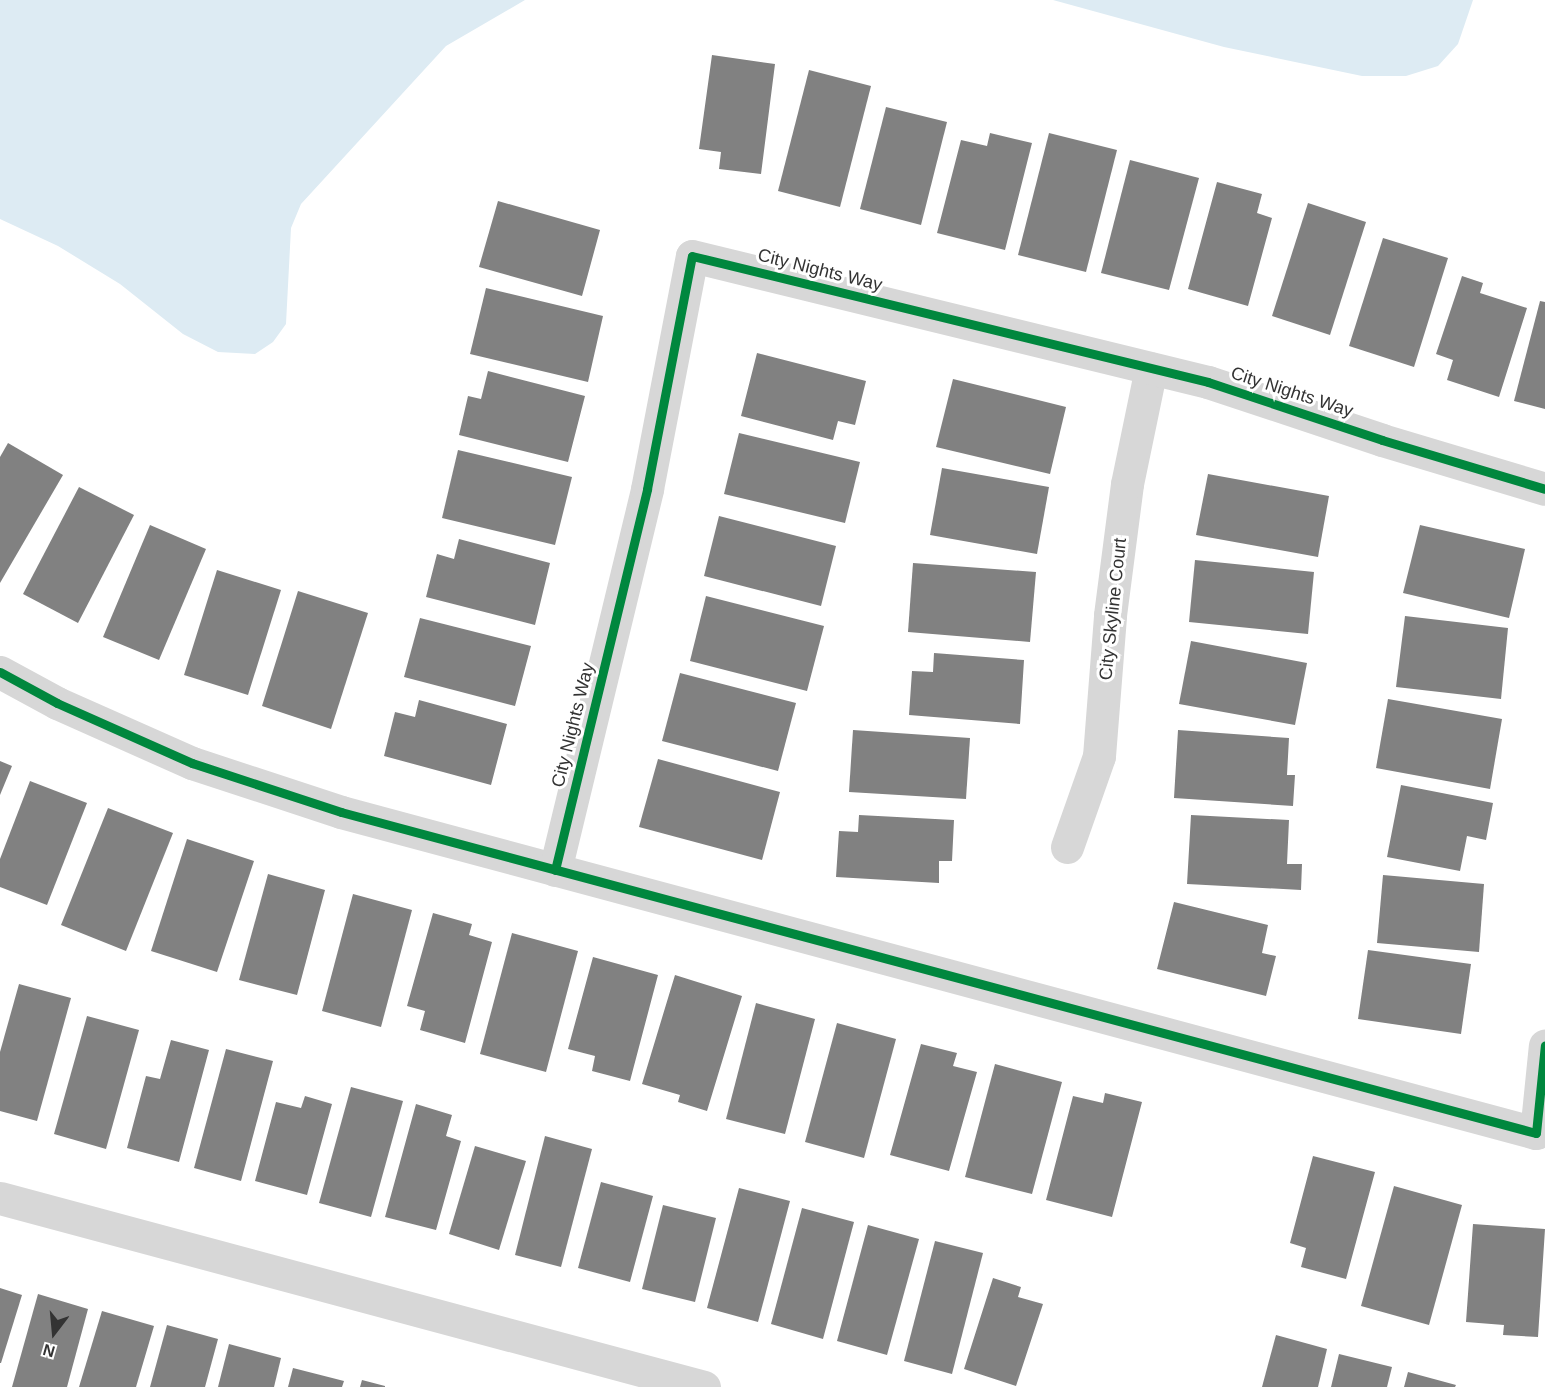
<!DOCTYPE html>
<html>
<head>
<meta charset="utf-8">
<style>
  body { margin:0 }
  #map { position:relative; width:1545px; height:1387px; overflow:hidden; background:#fff; font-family:Helvetica,sans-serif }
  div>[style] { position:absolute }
  .water>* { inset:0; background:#ddebf3 }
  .building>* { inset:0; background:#818181 }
  .street>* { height:33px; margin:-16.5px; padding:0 16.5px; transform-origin:16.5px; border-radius:16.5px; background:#d7d7d7 }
  .cycleway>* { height:9px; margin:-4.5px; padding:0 4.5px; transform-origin:4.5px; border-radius:4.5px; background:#00873e }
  span { translate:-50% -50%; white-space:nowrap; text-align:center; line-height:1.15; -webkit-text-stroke:6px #fff; paint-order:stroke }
  .street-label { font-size:18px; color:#333 }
  .north { position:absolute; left:24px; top:1303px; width:60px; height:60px; -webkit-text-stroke:4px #fff; paint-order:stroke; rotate:196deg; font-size:16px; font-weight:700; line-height:24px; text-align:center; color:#333 }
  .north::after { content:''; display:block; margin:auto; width:21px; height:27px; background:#333; clip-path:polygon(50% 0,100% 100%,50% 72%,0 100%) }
</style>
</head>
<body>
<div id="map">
  <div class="water">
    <i style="clip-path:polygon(0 0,525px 0,446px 46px,301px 204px,291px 228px,286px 324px,273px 342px,255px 354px,218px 352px,183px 334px,120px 284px,58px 246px,0 219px)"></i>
    <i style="clip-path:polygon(1053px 0,1473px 0,1458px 44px,1438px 66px,1406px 76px,1362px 76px,1224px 47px)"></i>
  </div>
  <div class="building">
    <i style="clip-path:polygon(712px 55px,775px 64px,761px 174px,719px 169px,721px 152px,699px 149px)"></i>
    <i style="clip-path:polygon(809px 70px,871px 86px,840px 207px,778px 191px)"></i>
    <i style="clip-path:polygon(886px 107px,947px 122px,921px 225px,860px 209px)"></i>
    <i style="clip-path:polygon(990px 133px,1032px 143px,1005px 250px,937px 233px,961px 140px,987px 146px)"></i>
    <i style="clip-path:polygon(1049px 133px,1117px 150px,1086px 272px,1018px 255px)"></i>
    <i style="clip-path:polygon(1130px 160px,1199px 178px,1169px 290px,1101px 273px)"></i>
    <i style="clip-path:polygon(1217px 182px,1262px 194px,1257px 213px,1272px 218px,1248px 306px,1188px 289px)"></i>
    <i style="clip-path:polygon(498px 201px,600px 230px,582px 296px,479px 267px)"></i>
    <i style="clip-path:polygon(1308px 203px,1366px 222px,1330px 335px,1272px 316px)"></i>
    <i style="clip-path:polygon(1383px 238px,1448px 258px,1414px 367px,1349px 346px)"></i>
    <i style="clip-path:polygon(1462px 276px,1483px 283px,1480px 293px,1527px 308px,1499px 397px,1447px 380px,1453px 360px,1436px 354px)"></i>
    <i style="clip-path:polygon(486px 288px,603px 316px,588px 382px,470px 354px)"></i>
    <i style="clip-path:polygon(1540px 301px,1545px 302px,1545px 409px,1514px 401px)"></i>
    <i style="clip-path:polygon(757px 353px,866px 381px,855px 425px,838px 421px,833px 440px,741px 416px)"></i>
    <i style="clip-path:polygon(488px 371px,585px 396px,568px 462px,459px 435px,468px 396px,481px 399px)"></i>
    <i style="clip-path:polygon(953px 379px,1066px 407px,1050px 474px,936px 447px)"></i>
    <i style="clip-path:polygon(739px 433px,860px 462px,845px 523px,724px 494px)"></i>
    <i style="clip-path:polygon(8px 443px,63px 475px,0 583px,0 457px)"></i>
    <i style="clip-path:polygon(458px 450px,572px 477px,555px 545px,442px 518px)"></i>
    <i style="clip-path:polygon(942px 468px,1049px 487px,1037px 554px,930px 535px)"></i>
    <i style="clip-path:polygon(1208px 474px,1329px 496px,1318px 557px,1196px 535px)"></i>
    <i style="clip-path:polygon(79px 487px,134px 515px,78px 623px,23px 594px)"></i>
    <i style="clip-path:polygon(719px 516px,836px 546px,821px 606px,704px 576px)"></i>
    <i style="clip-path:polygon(150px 525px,206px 549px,159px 660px,103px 637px)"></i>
    <i style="clip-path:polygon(1420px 525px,1525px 549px,1509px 618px,1403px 593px)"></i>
    <i style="clip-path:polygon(459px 539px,550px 563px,535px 625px,426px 597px,437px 554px,454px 559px)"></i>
    <i style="clip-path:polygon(1195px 560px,1314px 572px,1308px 634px,1189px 622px)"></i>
    <i style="clip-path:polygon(913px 563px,1036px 572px,1030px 642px,908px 632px)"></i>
    <i style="clip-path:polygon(217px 570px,281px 590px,248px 695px,184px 675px)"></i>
    <i style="clip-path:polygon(298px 591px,368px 613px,331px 729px,262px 706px)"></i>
    <i style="clip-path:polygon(706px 596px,824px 626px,807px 691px,690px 661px)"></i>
    <i style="clip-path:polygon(1405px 616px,1508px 628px,1501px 699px,1396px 687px)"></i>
    <i style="clip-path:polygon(420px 618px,531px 646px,515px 706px,404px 677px)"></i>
    <i style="clip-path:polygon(1191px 641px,1307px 663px,1295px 725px,1179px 704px)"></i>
    <i style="clip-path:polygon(934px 653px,1024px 660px,1020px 724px,909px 715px,912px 671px,933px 672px)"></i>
    <i style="clip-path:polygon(680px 673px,796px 703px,778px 771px,662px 741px)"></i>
    <i style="clip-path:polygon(1388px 699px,1502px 719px,1490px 789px,1376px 768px)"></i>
    <i style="clip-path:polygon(419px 700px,507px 724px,491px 785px,384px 756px,395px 712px,415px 717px)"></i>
    <i style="clip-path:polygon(853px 730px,970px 738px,966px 799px,849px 792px)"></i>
    <i style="clip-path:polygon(1178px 730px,1289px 738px,1287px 775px,1295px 775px,1293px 806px,1174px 798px)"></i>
    <i style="clip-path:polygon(658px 759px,780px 792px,762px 860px,639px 827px)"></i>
    <i style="clip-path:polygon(0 761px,12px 766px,0 795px)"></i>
    <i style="clip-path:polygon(30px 781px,87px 803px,47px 905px,0 887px,0 859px)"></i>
    <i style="clip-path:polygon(1401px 785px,1493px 803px,1486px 840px,1467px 836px,1460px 871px,1387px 857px)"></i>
    <i style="clip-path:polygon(108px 808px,173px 833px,126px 951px,61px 925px)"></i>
    <i style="clip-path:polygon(859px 815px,954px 820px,952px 861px,939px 861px,939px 883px,836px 877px,839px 831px,858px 832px)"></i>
    <i style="clip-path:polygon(1191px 815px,1289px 820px,1287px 864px,1302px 864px,1301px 890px,1187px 884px)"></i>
    <i style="clip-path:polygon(187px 839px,254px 861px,217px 972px,151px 951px)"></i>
    <i style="clip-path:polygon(268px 874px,325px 890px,297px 995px,239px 980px)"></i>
    <i style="clip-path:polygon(1383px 875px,1484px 884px,1479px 952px,1377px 943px)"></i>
    <i style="clip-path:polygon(353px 894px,412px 910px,381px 1027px,322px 1011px)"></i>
    <i style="clip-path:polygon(1174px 902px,1268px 925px,1262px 953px,1276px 956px,1266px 996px,1157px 969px)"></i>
    <i style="clip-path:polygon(433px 913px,472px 924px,469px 935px,492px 942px,465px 1043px,420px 1030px,425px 1011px,407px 1006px)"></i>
    <i style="clip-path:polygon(512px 933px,578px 951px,546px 1072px,480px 1054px)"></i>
    <i style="clip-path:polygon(1368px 950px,1471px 964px,1461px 1034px,1358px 1019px)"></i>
    <i style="clip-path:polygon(593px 957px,658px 975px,630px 1081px,592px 1071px,595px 1056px,568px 1049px)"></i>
    <i style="clip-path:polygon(675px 975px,742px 996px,707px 1111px,678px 1102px,680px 1095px,642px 1084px)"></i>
    <i style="clip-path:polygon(19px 984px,71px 998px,37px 1121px,0 1111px,0 1052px)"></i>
    <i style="clip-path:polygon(756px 1003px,815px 1019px,785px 1134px,726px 1119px)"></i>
    <i style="clip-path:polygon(87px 1016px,139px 1030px,106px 1149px,54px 1134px)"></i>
    <i style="clip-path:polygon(837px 1023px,896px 1039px,864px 1158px,805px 1142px)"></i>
    <i style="clip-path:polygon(171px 1040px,209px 1050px,179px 1162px,127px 1148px,146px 1076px,160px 1079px)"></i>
    <i style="clip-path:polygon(921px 1044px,957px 1053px,953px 1066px,977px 1072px,949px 1171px,890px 1155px)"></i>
    <i style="clip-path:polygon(226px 1049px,273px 1061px,241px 1181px,194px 1168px)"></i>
    <i style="clip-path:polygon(995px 1064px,1062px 1082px,1032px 1194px,965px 1177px)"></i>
    <i style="clip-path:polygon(351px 1087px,403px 1101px,371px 1217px,319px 1203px)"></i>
    <i style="clip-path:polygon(1105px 1093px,1142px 1102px,1112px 1217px,1046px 1200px,1073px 1096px,1103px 1103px)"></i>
    <i style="clip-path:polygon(305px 1096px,332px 1104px,307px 1195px,255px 1181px,276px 1102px,301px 1108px)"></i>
    <i style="clip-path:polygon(416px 1104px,452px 1115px,446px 1136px,461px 1141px,436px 1230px,385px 1217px)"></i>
    <i style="clip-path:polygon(545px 1136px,592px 1149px,561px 1267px,515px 1255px)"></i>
    <i style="clip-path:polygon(475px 1146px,526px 1161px,499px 1250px,449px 1234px)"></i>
    <i style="clip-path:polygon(1313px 1156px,1375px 1172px,1346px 1279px,1301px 1267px,1306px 1248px,1290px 1243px)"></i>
    <i style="clip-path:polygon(601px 1182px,653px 1196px,630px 1282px,578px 1268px)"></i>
    <i style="clip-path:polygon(1394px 1186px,1462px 1205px,1429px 1325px,1361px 1306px)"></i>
    <i style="clip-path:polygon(739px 1188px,790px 1201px,758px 1322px,707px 1308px)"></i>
    <i style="clip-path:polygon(663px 1205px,716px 1218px,695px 1302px,642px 1289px)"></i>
    <i style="clip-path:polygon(802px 1208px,854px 1222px,823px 1339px,771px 1324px)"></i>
    <i style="clip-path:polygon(1473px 1224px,1545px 1229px,1538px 1337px,1503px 1335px,1504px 1325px,1466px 1322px)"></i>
    <i style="clip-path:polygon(868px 1225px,919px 1239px,887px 1355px,837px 1341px)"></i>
    <i style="clip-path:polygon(935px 1241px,983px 1253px,952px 1374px,904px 1361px)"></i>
    <i style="clip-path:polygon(993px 1278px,1021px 1287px,1018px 1297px,1043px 1304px,1016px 1386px,964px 1369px)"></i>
    <i style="clip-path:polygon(0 1288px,22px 1295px,1px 1363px,0 1363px)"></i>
    <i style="clip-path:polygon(38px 1294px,88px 1309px,67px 1387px,12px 1387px)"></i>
    <i style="clip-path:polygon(102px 1311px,154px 1326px,136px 1387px,79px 1387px)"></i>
    <i style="clip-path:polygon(167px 1325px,218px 1339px,205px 1387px,150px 1387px)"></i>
    <i style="clip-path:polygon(1276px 1335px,1327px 1349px,1318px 1387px,1262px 1387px)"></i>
    <i style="clip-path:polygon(229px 1344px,281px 1358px,274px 1387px,218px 1387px)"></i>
    <i style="clip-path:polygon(1339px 1354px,1392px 1367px,1387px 1387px,1331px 1387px)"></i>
    <i style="clip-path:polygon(293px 1368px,344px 1381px,342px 1387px,288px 1387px)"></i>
    <i style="clip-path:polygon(1408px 1372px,1456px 1385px,1455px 1387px,1404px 1387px)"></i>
    <i style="clip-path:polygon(362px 1380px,385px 1386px,385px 1387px,360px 1387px)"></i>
  </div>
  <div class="street">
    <i style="left:0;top:672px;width:65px;rotate:28.5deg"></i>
    <i style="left:57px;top:703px;width:148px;rotate:24deg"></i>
    <i style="left:192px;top:763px;width:157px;rotate:18.2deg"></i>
    <i style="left:341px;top:812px;width:1237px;rotate:15.04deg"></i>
    <i style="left:1536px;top:1133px;width:88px;rotate:-84.2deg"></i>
    <i style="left:1067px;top:847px;width:96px;rotate:-70.6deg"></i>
    <i style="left:1099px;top:756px;width:141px;rotate:-85.5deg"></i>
    <i style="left:1110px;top:615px;width:132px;rotate:-82.6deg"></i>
    <i style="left:1127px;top:484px;width:118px;rotate:-78.3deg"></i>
    <i style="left:555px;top:870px;width:392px;rotate:-76.4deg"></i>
    <i style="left:647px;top:489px;width:237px;rotate:-79.1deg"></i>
    <i style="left:692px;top:256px;width:531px;rotate:13.72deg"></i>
    <i style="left:1208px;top:382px;width:183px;rotate:18.4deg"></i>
    <i style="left:1382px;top:440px;width:170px;rotate:16.7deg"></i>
    <i style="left:0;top:1198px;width:729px;rotate:15.03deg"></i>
  </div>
  <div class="cycleway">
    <i style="left:0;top:672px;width:65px;rotate:28.5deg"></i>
    <i style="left:57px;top:703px;width:148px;rotate:24deg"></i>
    <i style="left:192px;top:763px;width:157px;rotate:18.2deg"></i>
    <i style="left:341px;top:812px;width:1237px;rotate:15.04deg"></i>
    <i style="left:1536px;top:1133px;width:88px;rotate:-84.2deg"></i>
    <i style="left:555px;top:870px;width:392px;rotate:-76.4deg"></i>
    <i style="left:647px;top:489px;width:237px;rotate:-79.1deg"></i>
    <i style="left:692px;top:256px;width:531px;rotate:13.72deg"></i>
    <i style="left:1208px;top:382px;width:183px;rotate:18.4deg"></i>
    <i style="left:1382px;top:440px;width:170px;rotate:16.7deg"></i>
  </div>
  <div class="street-label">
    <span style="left:820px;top:270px;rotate:14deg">City Nights Way</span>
    <span style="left:1292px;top:392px;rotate:18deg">City Nights Way</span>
    <span style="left:1113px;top:609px;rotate:-84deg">City Skyline Court</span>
    <span style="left:573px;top:725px;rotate:-76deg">City Nights Way</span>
  </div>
  <div class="north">N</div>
</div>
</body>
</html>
